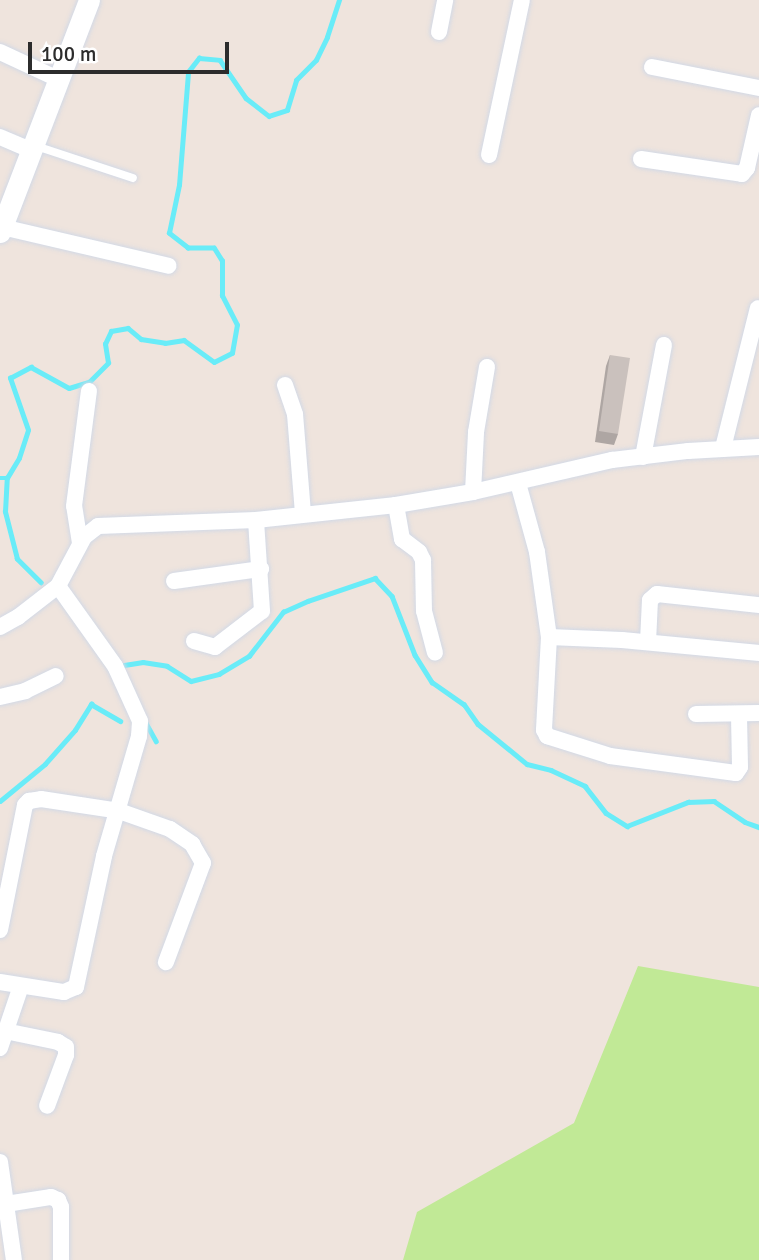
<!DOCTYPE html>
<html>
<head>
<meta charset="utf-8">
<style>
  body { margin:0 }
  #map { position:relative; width:759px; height:1260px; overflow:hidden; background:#efe4dd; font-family:Signika,sans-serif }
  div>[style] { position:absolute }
  .green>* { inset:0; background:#c1e996 }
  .stream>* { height:4.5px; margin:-2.25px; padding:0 2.25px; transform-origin:2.25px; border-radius:2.25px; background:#69ecf8 }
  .roads { filter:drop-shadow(0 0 2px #d2d9e6) drop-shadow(0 0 2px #d2d9e6) }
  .service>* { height:8px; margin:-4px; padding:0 4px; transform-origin:4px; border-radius:4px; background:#fff }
  .minor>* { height:16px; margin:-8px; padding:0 8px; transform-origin:8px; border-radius:8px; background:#fff }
  .secondary>* { height:21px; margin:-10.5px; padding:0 10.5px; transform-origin:10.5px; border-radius:10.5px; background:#fff }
  .wall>* { inset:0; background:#aea6a3 }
  .building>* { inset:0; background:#cac1bd }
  span { translate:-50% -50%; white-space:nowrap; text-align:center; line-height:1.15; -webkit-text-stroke:5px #fff; paint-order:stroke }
  .scale { position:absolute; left:28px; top:42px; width:201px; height:32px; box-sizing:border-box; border:4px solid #2c2c2c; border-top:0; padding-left:9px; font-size:21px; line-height:24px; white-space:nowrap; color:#2c2c2c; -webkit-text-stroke:5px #fff; paint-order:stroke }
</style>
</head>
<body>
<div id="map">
  <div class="green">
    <i style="clip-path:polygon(638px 966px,759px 987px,759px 1260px,403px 1260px,417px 1212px,574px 1123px)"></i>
  </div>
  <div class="stream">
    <i style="left:0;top:478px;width:7px"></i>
    <i style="left:41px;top:583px;width:34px;rotate:-135deg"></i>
    <i style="left:17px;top:559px;width:49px;rotate:-104.3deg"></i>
    <i style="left:5px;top:512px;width:34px;rotate:-87deg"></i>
    <i style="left:7px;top:478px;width:23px;rotate:-59deg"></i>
    <i style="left:19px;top:458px;width:29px;rotate:-72deg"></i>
    <i style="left:28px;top:430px;width:55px;rotate:-109.1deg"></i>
    <i style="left:10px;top:378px;width:24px;rotate:-28deg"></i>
    <i style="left:31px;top:367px;width:43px;rotate:28.9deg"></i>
    <i style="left:69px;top:388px;width:21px;rotate:-17deg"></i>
    <i style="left:89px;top:382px;width:27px;rotate:-45deg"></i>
    <i style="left:108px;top:363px;width:19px;rotate:-99deg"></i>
    <i style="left:105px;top:344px;width:14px;rotate:-65deg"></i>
    <i style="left:111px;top:331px;width:17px;rotate:-10deg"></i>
    <i style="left:128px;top:328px;width:17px;rotate:40deg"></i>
    <i style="left:141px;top:339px;width:24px;rotate:9deg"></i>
    <i style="left:165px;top:343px;width:19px;rotate:-9deg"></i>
    <i style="left:184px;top:340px;width:37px;rotate:36deg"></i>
    <i style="left:214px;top:362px;width:20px;rotate:-27deg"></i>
    <i style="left:232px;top:353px;width:28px;rotate:-80deg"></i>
    <i style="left:237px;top:325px;width:33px;rotate:-117deg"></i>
    <i style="left:222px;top:296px;width:35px;rotate:-90deg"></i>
    <i style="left:222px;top:261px;width:15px;rotate:-122deg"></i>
    <i style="left:214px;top:248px;width:26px;rotate:180deg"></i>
    <i style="left:188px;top:248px;width:24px;rotate:-142deg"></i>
    <i style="left:169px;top:233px;width:49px;rotate:-78.2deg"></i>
    <i style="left:179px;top:185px;width:113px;rotate:-85.4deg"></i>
    <i style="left:188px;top:72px;width:18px;rotate:-52deg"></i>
    <i style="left:199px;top:58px;width:21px;rotate:5deg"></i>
    <i style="left:220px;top:60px;width:46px;rotate:55.6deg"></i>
    <i style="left:246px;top:98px;width:29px;rotate:38deg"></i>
    <i style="left:269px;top:116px;width:19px;rotate:-18deg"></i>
    <i style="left:287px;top:110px;width:31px;rotate:-73deg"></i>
    <i style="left:296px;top:80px;width:28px;rotate:-45deg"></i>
    <i style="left:316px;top:60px;width:25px;rotate:-64deg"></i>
    <i style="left:327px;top:37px;width:39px;rotate:-72deg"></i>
    <i style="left:118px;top:666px;width:25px;rotate:-9deg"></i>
    <i style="left:143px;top:662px;width:24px;rotate:9deg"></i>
    <i style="left:167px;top:666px;width:28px;rotate:32deg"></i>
    <i style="left:191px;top:681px;width:29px;rotate:-14deg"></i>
    <i style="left:219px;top:674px;width:35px;rotate:-31deg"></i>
    <i style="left:249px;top:656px;width:56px;rotate:-52.3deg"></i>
    <i style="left:283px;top:612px;width:27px;rotate:-24deg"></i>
    <i style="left:308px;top:601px;width:71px;rotate:-18.9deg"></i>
    <i style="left:375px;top:578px;width:25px;rotate:47deg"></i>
    <i style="left:392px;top:596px;width:63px;rotate:68.7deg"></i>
    <i style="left:415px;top:655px;width:32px;rotate:58deg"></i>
    <i style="left:432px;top:682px;width:39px;rotate:35deg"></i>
    <i style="left:464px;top:704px;width:24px;rotate:55deg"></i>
    <i style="left:478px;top:724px;width:63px;rotate:39.2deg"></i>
    <i style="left:527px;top:764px;width:25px;rotate:14deg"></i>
    <i style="left:551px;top:770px;width:38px;rotate:25deg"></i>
    <i style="left:585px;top:786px;width:34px;rotate:52deg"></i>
    <i style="left:606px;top:813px;width:25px;rotate:32deg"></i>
    <i style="left:627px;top:826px;width:66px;rotate:-21.5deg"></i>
    <i style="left:688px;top:802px;width:26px;rotate:-2deg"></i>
    <i style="left:714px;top:801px;width:37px;rotate:34deg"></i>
    <i style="left:745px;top:822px;width:15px;rotate:20deg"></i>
    <i style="left:145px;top:721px;width:23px;rotate:61deg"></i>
    <i style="left:0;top:801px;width:58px;rotate:-39.4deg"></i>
    <i style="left:45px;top:764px;width:45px;rotate:-48.6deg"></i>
    <i style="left:75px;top:730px;width:31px;rotate:-58deg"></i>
    <i style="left:91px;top:704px;width:34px;rotate:30deg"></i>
  </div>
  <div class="roads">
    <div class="service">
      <i style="left:36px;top:146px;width:102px;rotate:18.3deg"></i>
    </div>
    <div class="minor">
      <i style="left:439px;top:32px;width:33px;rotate:-79deg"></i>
      <i style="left:0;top:52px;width:64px;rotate:25deg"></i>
      <i style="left:652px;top:67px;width:109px;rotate:11.1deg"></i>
      <i style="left:0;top:137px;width:34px;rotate:23deg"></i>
      <i style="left:489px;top:155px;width:158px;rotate:-78deg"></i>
      <i style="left:641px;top:159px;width:102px;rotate:8.4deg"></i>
      <i style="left:742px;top:174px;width:8px;rotate:-50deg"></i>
      <i style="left:747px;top:168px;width:54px;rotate:-77.2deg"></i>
      <i style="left:2px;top:227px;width:171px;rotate:13.1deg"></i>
      <i style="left:285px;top:385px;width:31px;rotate:71deg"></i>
      <i style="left:295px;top:414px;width:99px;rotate:85.4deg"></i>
      <i style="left:723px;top:448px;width:144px;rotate:-76deg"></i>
      <i style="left:643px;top:457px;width:114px;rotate:-79.4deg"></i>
      <i style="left:518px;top:483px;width:72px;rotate:74.6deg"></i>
      <i style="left:537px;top:552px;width:86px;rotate:82deg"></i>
      <i style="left:549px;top:637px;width:93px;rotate:93.1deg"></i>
      <i style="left:544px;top:730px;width:7px;rotate:63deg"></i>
      <i style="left:547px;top:736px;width:66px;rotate:17.6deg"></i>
      <i style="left:610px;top:756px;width:127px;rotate:7.7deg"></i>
      <i style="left:736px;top:773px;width:7px;rotate:-56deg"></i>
      <i style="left:740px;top:767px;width:52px;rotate:-91.1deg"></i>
      <i style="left:473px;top:492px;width:60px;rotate:-87.1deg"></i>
      <i style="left:476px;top:432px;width:66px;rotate:-80.4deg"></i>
      <i style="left:396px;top:505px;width:35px;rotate:80deg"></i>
      <i style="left:402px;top:539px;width:21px;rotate:37deg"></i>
      <i style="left:419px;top:552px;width:9px;rotate:63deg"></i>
      <i style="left:423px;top:560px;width:51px;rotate:88.9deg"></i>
      <i style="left:424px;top:611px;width:43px;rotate:75.3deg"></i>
      <i style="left:80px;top:543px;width:37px;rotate:-99deg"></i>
      <i style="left:74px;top:506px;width:116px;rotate:-82.6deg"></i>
      <i style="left:174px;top:581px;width:88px;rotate:-7.9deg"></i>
      <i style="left:0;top:627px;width:21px;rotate:-29deg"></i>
      <i style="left:18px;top:617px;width:51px;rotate:-37.8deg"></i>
      <i style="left:58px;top:586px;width:55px;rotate:-62deg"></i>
      <i style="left:84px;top:537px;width:18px;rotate:-38deg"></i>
      <i style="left:98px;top:526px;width:158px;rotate:-2.2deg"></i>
      <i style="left:256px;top:520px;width:141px;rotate:-6.1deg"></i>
      <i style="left:396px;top:505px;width:78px;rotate:-9.6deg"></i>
      <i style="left:473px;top:492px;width:143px;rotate:-13deg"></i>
      <i style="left:612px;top:460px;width:77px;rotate:-6.8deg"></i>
      <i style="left:688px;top:451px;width:71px;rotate:-3.2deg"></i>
      <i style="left:549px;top:637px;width:73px;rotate:2.4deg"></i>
      <i style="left:622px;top:640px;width:138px;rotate:5.4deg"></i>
      <i style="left:194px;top:641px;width:22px;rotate:16deg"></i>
      <i style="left:215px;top:647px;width:59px;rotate:-37.5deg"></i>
      <i style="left:262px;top:611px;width:91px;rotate:-93.8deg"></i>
      <i style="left:648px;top:642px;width:42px;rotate:-87.3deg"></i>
      <i style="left:650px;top:600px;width:9px;rotate:-41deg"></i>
      <i style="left:657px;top:594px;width:103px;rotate:6.2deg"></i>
      <i style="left:0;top:697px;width:26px;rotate:-13deg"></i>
      <i style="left:25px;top:691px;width:34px;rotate:-26deg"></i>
      <i style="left:696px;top:714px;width:63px;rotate:-0.9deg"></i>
      <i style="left:0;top:930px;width:127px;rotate:-78.7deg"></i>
      <i style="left:25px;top:805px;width:6px;rotate:-45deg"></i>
      <i style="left:29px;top:801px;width:12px;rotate:-9deg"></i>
      <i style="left:41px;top:799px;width:79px;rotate:8.7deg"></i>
      <i style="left:119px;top:811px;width:54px;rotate:19.4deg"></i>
      <i style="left:170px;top:829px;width:27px;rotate:34deg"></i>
      <i style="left:192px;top:844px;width:22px;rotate:60deg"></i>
      <i style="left:203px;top:863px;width:106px;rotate:110.5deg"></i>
      <i style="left:0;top:982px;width:65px;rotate:8.9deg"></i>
      <i style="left:64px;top:992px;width:13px;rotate:-23deg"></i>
      <i style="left:76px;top:987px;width:134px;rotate:-77.9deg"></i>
      <i style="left:104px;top:856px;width:125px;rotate:-73.7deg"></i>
      <i style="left:139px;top:736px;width:15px;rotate:-86deg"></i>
      <i style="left:140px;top:721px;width:60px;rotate:-114.4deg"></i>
      <i style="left:115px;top:666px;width:98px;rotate:-125.5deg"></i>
      <i style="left:5px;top:1031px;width:54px;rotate:11.7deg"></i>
      <i style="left:58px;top:1042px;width:9px;rotate:32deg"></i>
      <i style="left:66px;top:1047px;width:8px;rotate:90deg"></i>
      <i style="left:66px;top:1055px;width:54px;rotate:110.4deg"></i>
      <i style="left:0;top:1048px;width:65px;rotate:-71.3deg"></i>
      <i style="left:0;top:1162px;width:99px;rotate:81.9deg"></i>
      <i style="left:6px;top:1204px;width:46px;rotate:-8.8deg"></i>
      <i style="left:51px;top:1197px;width:8px;rotate:23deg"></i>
      <i style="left:58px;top:1200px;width:8px;rotate:67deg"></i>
      <i style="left:61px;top:1207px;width:53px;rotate:90deg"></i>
    </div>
    <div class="secondary">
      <i style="left:0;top:232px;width:248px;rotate:-69deg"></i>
    </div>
  </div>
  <div class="wall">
    <i style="clip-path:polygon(610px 355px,618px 434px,614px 445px,595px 442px,606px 366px)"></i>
  </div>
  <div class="building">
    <i style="clip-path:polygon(610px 355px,630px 358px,618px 434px,599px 431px)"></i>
  </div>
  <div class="scale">100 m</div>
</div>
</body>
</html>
